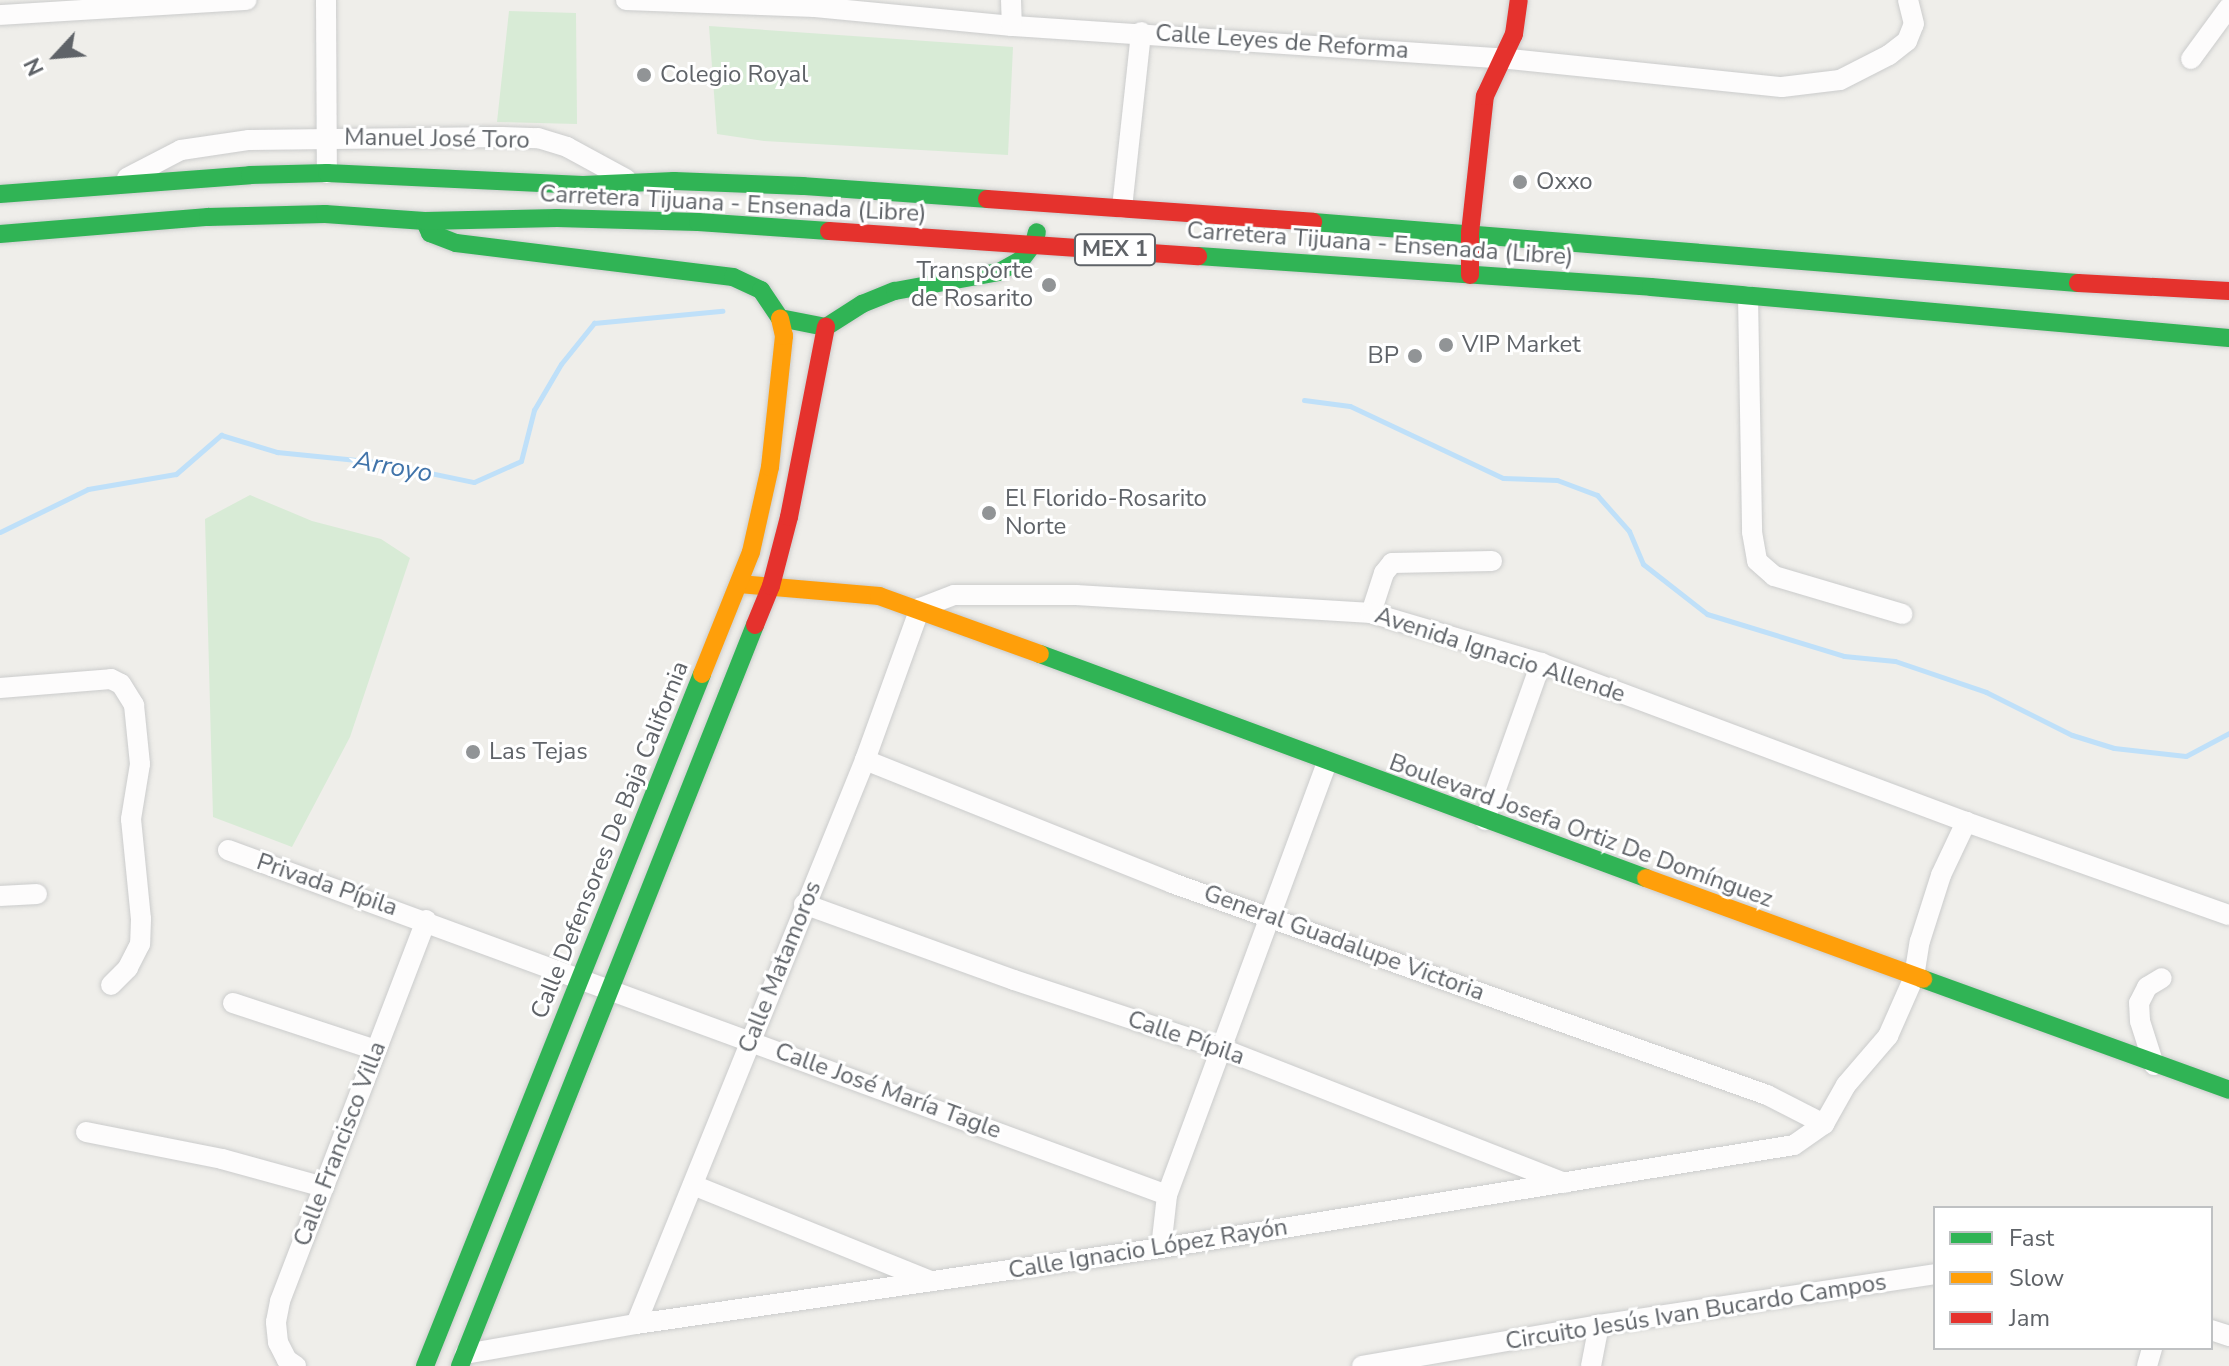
<!DOCTYPE html>
<html>
<head>
<meta charset="utf-8">
<style>
  body { margin:0 }
  #map { position:relative; width:2229px; height:1366px; overflow:hidden; background:#efeeea; font-family:"Nunito Sans",sans-serif }
  div>[style] { position:absolute }
  .green>* { inset:0; background:#d8ebd6 }
  .stream>* { height:5px; margin:-2.5px; padding:0 2.5px; transform-origin:2.5px; border-radius:2.5px; background:#bfe0f9 }
  .roads { filter:drop-shadow(0 0 2px #cbcccc) drop-shadow(0 0 2px #cbcccc) }
  .street>* { height:20px; margin:-10px; padding:0 10px; transform-origin:10px; border-radius:10px; background:#fdfcfc }
  .fast>* { height:18px; margin:-9px; padding:0 9px; transform-origin:9px; border-radius:9px; background:#30b455 }
  .slow>* { height:18px; margin:-9px; padding:0 9px; transform-origin:9px; border-radius:9px; background:#ff9f0a }
  .jam>* { height:18px; margin:-9px; padding:0 9px; transform-origin:9px; border-radius:9px; background:#e5322d }
  .dots>* { width:22px; height:22px; translate:-50% -50%; box-sizing:border-box; border:4px solid #fff; border-radius:50% }
  span { translate:-50% -50%; white-space:nowrap; text-align:center; line-height:1.15; -webkit-text-stroke:6px #fff; paint-order:stroke }
  .shield-label span { padding:2px 6px; background:#fff; border:2px solid; border-radius:6px; -webkit-text-stroke-width:0 }
  .shield-label { font-size:22px; color:#5f6368; font-weight:700 }
  .street-label { font-size:24px; color:#5f6368 }
  .poi-label { font-size:24px; color:#5f6368 }
  .left { translate:0 -50%; text-align:left }
  .right { translate:-100% -50%; text-align:right }
  .water-label { font-size:26px; color:#4174aa; font-style:italic }
  .legend { position:absolute; left:1933px; top:1206px; width:280px; height:144px; box-sizing:border-box; background:#fff; border:2px solid #bfc1c3; margin:0; padding:10px 14px; list-style:none; font-size:24px; color:#5f6368 }
  .legend li { display:flex; align-items:center; gap:16px; height:40px }
  .legend b { width:40px; border:2px solid #bfc1c3 }
  .north { position:absolute; left:16px; top:16px; width:80px; height:80px; -webkit-text-stroke:6px #fff; paint-order:stroke; rotate:244deg; font-size:22px; font-weight:700; line-height:32px; text-align:center; color:#5f6368 }
  .north::after { content:''; display:block; margin:auto; width:28px; height:36px; background:#5f6368; clip-path:polygon(50% 0,100% 100%,50% 72%,0 100%) }
</style>
</head>
<body>
<div id="map">
  <div class="green">
    <i style="clip-path:polygon(509px 11px,576px 13px,577px 124px,497px 122px)"></i>
    <i style="clip-path:polygon(709px 26px,1013px 47px,1008px 155px,764px 141px,717px 134px)"></i>
    <i style="clip-path:polygon(250px 495px,312px 521px,381px 539px,410px 558px,350px 737px,292px 847px,213px 817px,205px 519px)"></i>
  </div>
  <div class="stream">
    <i style="left:1304px;top:400px;width:46px;rotate:7.4deg"></i>
    <i style="left:1350px;top:406px;width:169px;rotate:25.2deg"></i>
    <i style="left:1503px;top:478px;width:54px;rotate:2.1deg"></i>
    <i style="left:1557px;top:480px;width:43px;rotate:20.6deg"></i>
    <i style="left:1597px;top:495px;width:48px;rotate:48.4deg"></i>
    <i style="left:1629px;top:531px;width:36px;rotate:67deg"></i>
    <i style="left:1643px;top:564px;width:81px;rotate:38deg"></i>
    <i style="left:1707px;top:614px;width:143px;rotate:17deg"></i>
    <i style="left:1844px;top:656px;width:51px;rotate:5.6deg"></i>
    <i style="left:1895px;top:661px;width:96px;rotate:18.8deg"></i>
    <i style="left:1986px;top:692px;width:96px;rotate:26.6deg"></i>
    <i style="left:2072px;top:735px;width:44px;rotate:17.2deg"></i>
    <i style="left:2114px;top:748px;width:72px;rotate:6.3deg"></i>
    <i style="left:2186px;top:756px;width:49px;rotate:-28.1deg"></i>
    <i style="left:0;top:532px;width:98px;rotate:-26deg"></i>
    <i style="left:88px;top:489px;width:89px;rotate:-9.7deg"></i>
    <i style="left:176px;top:474px;width:60px;rotate:-40.9deg"></i>
    <i style="left:221px;top:435px;width:59px;rotate:16.9deg"></i>
    <i style="left:277px;top:452px;width:100px;rotate:5.7deg"></i>
    <i style="left:377px;top:462px;width:99px;rotate:11.7deg"></i>
    <i style="left:474px;top:482px;width:51px;rotate:-24.1deg"></i>
    <i style="left:521px;top:461px;width:53px;rotate:-75.7deg"></i>
    <i style="left:534px;top:410px;width:53px;rotate:-59.6deg"></i>
    <i style="left:561px;top:364px;width:53px;rotate:-51.2deg"></i>
    <i style="left:594px;top:323px;width:129px;rotate:-5.4deg"></i>
  </div>
  <div class="roads">
    <div class="street">
      <i style="left:326px;top:0;width:173px;rotate:89.7deg"></i>
      <i style="left:626px;top:0;width:189px;rotate:2.1deg"></i>
      <i style="left:815px;top:7px;width:198px;rotate:5.5deg"></i>
      <i style="left:1012px;top:26px;width:489px;rotate:3.8deg"></i>
      <i style="left:1500px;top:58px;width:283px;rotate:5.9deg"></i>
      <i style="left:1782px;top:87px;width:58px;rotate:-6.9deg"></i>
      <i style="left:1840px;top:80px;width:55px;rotate:-27deg"></i>
      <i style="left:1889px;top:55px;width:23px;rotate:-38deg"></i>
      <i style="left:1907px;top:41px;width:18px;rotate:-68deg"></i>
      <i style="left:1914px;top:24px;width:25px;rotate:-104deg"></i>
      <i style="left:1011px;top:0;width:26px;rotate:88deg"></i>
      <i style="left:0;top:15px;width:247px;rotate:-3.5deg"></i>
      <i style="left:2191px;top:59px;width:64px;rotate:-53.8deg"></i>
      <i style="left:127px;top:178px;width:61px;rotate:-27.4deg"></i>
      <i style="left:181px;top:150px;width:69px;rotate:-8.4deg"></i>
      <i style="left:249px;top:140px;width:253px;rotate:-0.7deg"></i>
      <i style="left:502px;top:137px;width:36px;rotate:2deg"></i>
      <i style="left:538px;top:138px;width:30px;rotate:17deg"></i>
      <i style="left:567px;top:147px;width:67px;rotate:28.5deg"></i>
      <i style="left:1122px;top:208px;width:177px;rotate:-83.8deg"></i>
      <i style="left:1748px;top:296px;width:236px;rotate:89deg"></i>
      <i style="left:1752px;top:532px;width:29px;rotate:80deg"></i>
      <i style="left:1757px;top:561px;width:23px;rotate:41deg"></i>
      <i style="left:1774px;top:576px;width:134px;rotate:16.5deg"></i>
      <i style="left:1371px;top:613px;width:42px;rotate:-72deg"></i>
      <i style="left:1384px;top:573px;width:13px;rotate:-51deg"></i>
      <i style="left:1392px;top:563px;width:100px;rotate:-1.1deg"></i>
      <i style="left:0;top:688px;width:111px;rotate:-4.6deg"></i>
      <i style="left:111px;top:679px;width:11px;rotate:27deg"></i>
      <i style="left:121px;top:684px;width:25px;rotate:58deg"></i>
      <i style="left:134px;top:705px;width:59px;rotate:84.2deg"></i>
      <i style="left:140px;top:764px;width:56px;rotate:99.3deg"></i>
      <i style="left:131px;top:819px;width:100px;rotate:84.3deg"></i>
      <i style="left:141px;top:919px;width:25px;rotate:92deg"></i>
      <i style="left:140px;top:944px;width:27px;rotate:117deg"></i>
      <i style="left:128px;top:968px;width:24px;rotate:135deg"></i>
      <i style="left:865px;top:760px;width:331px;rotate:21.8deg"></i>
      <i style="left:1172px;top:883px;width:632px;rotate:19.61deg"></i>
      <i style="left:1767px;top:1095px;width:64px;rotate:27deg"></i>
      <i style="left:1485px;top:820px;width:167px;rotate:-70.4deg"></i>
      <i style="left:228px;top:850px;width:1000px;rotate:20.17deg"></i>
      <i style="left:0;top:896px;width:37px;rotate:-3deg"></i>
      <i style="left:804px;top:904px;width:223px;rotate:19.9deg"></i>
      <i style="left:1014px;top:980px;width:217px;rotate:18.3deg"></i>
      <i style="left:1220px;top:1048px;width:370px;rotate:21.4deg"></i>
      <i style="left:233px;top:1003px;width:151px;rotate:18.2deg"></i>
      <i style="left:2154px;top:1065px;width:46px;rotate:-107.7deg"></i>
      <i style="left:2140px;top:1021px;width:18px;rotate:-93deg"></i>
      <i style="left:2139px;top:1003px;width:18px;rotate:-63deg"></i>
      <i style="left:2147px;top:987px;width:17px;rotate:-31deg"></i>
      <i style="left:86px;top:1132px;width:139px;rotate:11.2deg"></i>
      <i style="left:222px;top:1159px;width:106px;rotate:15.4deg"></i>
      <i style="left:693px;top:1185px;width:257px;rotate:22deg"></i>
      <i style="left:1161px;top:1248px;width:53px;rotate:-83.5deg"></i>
      <i style="left:1167px;top:1195px;width:461px;rotate:-69.7deg"></i>
      <i style="left:636px;top:1324px;width:609px;rotate:-67.9deg"></i>
      <i style="left:865px;top:760px;width:162px;rotate:-70.1deg"></i>
      <i style="left:920px;top:608px;width:36px;rotate:-21deg"></i>
      <i style="left:954px;top:595px;width:122px"></i>
      <i style="left:1076px;top:595px;width:296px;rotate:3.5deg"></i>
      <i style="left:1371px;top:613px;width:177px;rotate:16.4deg"></i>
      <i style="left:1541px;top:663px;width:454px;rotate:20.5deg"></i>
      <i style="left:1966px;top:822px;width:279px;rotate:19.5deg"></i>
      <i style="left:2211px;top:1330px;width:19px;rotate:18deg"></i>
      <i style="left:465px;top:1354px;width:174px;rotate:-10deg"></i>
      <i style="left:636px;top:1324px;width:530px;rotate:-8.24deg"></i>
      <i style="left:1161px;top:1248px;width:641px;rotate:-9.24deg"></i>
      <i style="left:1794px;top:1145px;width:37px;rotate:-35deg"></i>
      <i style="left:1824px;top:1124px;width:45px;rotate:-60.6deg"></i>
      <i style="left:1846px;top:1085px;width:65px;rotate:-49.4deg"></i>
      <i style="left:1888px;top:1036px;width:64px;rotate:-66.2deg"></i>
      <i style="left:1914px;top:977px;width:36px;rotate:-81deg"></i>
      <i style="left:1920px;top:941px;width:69px;rotate:-72.3deg"></i>
      <i style="left:1941px;top:875px;width:59px;rotate:-64.7deg"></i>
      <i style="left:296px;top:1366px;width:11px;rotate:-146deg"></i>
      <i style="left:287px;top:1360px;width:20px;rotate:-117deg"></i>
      <i style="left:278px;top:1342px;width:20px;rotate:-96deg"></i>
      <i style="left:276px;top:1322px;width:21px;rotate:-79deg"></i>
      <i style="left:280px;top:1301px;width:408px;rotate:-69deg"></i>
      <i style="left:1362px;top:1366px;width:241px;rotate:-9.8deg"></i>
      <i style="left:1599px;top:1325px;width:340px;rotate:-8.6deg"></i>
      <i style="left:1591px;top:1366px;width:42px;rotate:-79deg"></i>
      <i style="left:2147px;top:1366px;width:19px;rotate:-74deg"></i>
    </div>
    <div class="fast">
      <i style="left:0;top:194px;width:251px;rotate:-4.3deg"></i>
      <i style="left:250px;top:175px;width:77px;rotate:-1.5deg"></i>
      <i style="left:327px;top:173px;width:256px;rotate:2.7deg"></i>
      <i style="left:583px;top:185px;width:91px;rotate:-2.5deg"></i>
      <i style="left:674px;top:181px;width:129px;rotate:2.2deg"></i>
      <i style="left:803px;top:186px;width:184px;rotate:4deg"></i>
      <i style="left:1313px;top:222px;width:767px;rotate:4.56deg"></i>
      <i style="left:426px;top:224px;width:10px;rotate:66deg"></i>
      <i style="left:430px;top:233px;width:28px;rotate:21deg"></i>
      <i style="left:456px;top:243px;width:279px;rotate:7deg"></i>
      <i style="left:733px;top:277px;width:31px;rotate:25deg"></i>
      <i style="left:761px;top:290px;width:34px;rotate:56deg"></i>
      <i style="left:780px;top:318px;width:47px;rotate:11.1deg"></i>
      <i style="left:826px;top:327px;width:43px;rotate:-32.6deg"></i>
      <i style="left:862px;top:304px;width:35px;rotate:-22deg"></i>
      <i style="left:895px;top:291px;width:106px;rotate:-10.4deg"></i>
      <i style="left:999px;top:272px;width:25px;rotate:-29deg"></i>
      <i style="left:1021px;top:260px;width:21px;rotate:-53deg"></i>
      <i style="left:1034px;top:243px;width:11px;rotate:-75deg"></i>
      <i style="left:0;top:234px;width:209px;rotate:-4.7deg"></i>
      <i style="left:208px;top:217px;width:117px;rotate:-1.5deg"></i>
      <i style="left:325px;top:214px;width:100px;rotate:4deg"></i>
      <i style="left:425px;top:221px;width:132px;rotate:-1.3deg"></i>
      <i style="left:557px;top:218px;width:141px;rotate:1.6deg"></i>
      <i style="left:698px;top:222px;width:131px;rotate:3.9deg"></i>
      <i style="left:1198px;top:256px;width:454px;rotate:3.9deg"></i>
      <i style="left:1651px;top:287px;width:580px;rotate:5.04deg"></i>
      <i style="left:1040px;top:654px;width:646px;rotate:20.29deg"></i>
      <i style="left:1923px;top:979px;width:326px;rotate:19.9deg"></i>
      <i style="left:425px;top:1366px;width:745px;rotate:-68.18deg"></i>
      <i style="left:460px;top:1366px;width:798px;rotate:-68.29deg"></i>
    </div>
    <div class="slow">
      <i style="left:739px;top:584px;width:141px;rotate:4.9deg"></i>
      <i style="left:879px;top:596px;width:171px;rotate:19.8deg"></i>
      <i style="left:702px;top:674px;width:131px;rotate:-68.1deg"></i>
      <i style="left:751px;top:552px;width:87px;rotate:-77.4deg"></i>
      <i style="left:770px;top:467px;width:132px;rotate:-83.9deg"></i>
      <i style="left:784px;top:336px;width:18px;rotate:-103deg"></i>
      <i style="left:1646px;top:878px;width:295px;rotate:20deg"></i>
    </div>
    <div class="jam">
      <i style="left:987px;top:199px;width:327px;rotate:4deg"></i>
      <i style="left:829px;top:231px;width:370px;rotate:3.9deg"></i>
      <i style="left:1470px;top:275px;width:42px;rotate:-90deg"></i>
      <i style="left:1470px;top:233px;width:138px;rotate:-83.8deg"></i>
      <i style="left:1485px;top:96px;width:68px;rotate:-64.9deg"></i>
      <i style="left:1514px;top:34px;width:34px;rotate:-82deg"></i>
      <i style="left:2078px;top:283px;width:151px;rotate:3deg"></i>
      <i style="left:755px;top:625px;width:42px;rotate:-67.7deg"></i>
      <i style="left:771px;top:586px;width:71px;rotate:-75.4deg"></i>
      <i style="left:789px;top:517px;width:194px;rotate:-79deg"></i>
    </div>
  </div>
  <div class="dots">
    <i style="left:644px;top:75px;background:#919496"></i>
    <i style="left:1520px;top:182px;background:#919496"></i>
    <i style="left:1049px;top:285px;background:#919496"></i>
    <i style="left:1446px;top:345px;background:#919496"></i>
    <i style="left:1415px;top:356px;background:#919496"></i>
    <i style="left:989px;top:513px;background:#919496"></i>
    <i style="left:473px;top:752px;background:#919496"></i>
  </div>
  <div class="shield-label">
    <span style="left:1115px;top:250px">MEX 1</span>
  </div>
  <div class="street-label">
    <span style="left:1282px;top:42px;rotate:4deg">Calle Leyes de Reforma</span>
    <span style="left:437px;top:139px;rotate:1deg">Manuel José Toro</span>
    <span style="left:733px;top:204px;rotate:3deg">Carretera Tijuana - Ensenada (Libre)</span>
    <span style="left:1380px;top:244px;rotate:4deg">Carretera Tijuana - Ensenada (Libre)</span>
    <span style="left:1500px;top:655px;rotate:18deg">Avenida Ignacio Allende</span>
    <span style="left:1581px;top:831px;rotate:20deg">Boulevard Josefa Ortiz De Domínguez</span>
    <span style="left:610px;top:840px;rotate:-68deg">Calle Defensores De Baja California</span>
    <span style="left:327px;top:885px;rotate:19deg">Privada Pípila</span>
    <span style="left:1344px;top:943px;rotate:20deg">General Guadalupe Victoria</span>
    <span style="left:780px;top:967px;rotate:-68deg">Calle Matamoros</span>
    <span style="left:1186px;top:1038px;rotate:19deg">Calle Pípila</span>
    <span style="left:888px;top:1091px;rotate:20deg">Calle José María Tagle</span>
    <span style="left:340px;top:1144px;rotate:-69deg">Calle Francisco Villa</span>
    <span style="left:1148px;top:1249px;rotate:-9deg">Calle Ignacio López Rayón</span>
    <span style="left:1696px;top:1312px;rotate:-9deg">Circuito Jesús Ivan Bucardo Campos</span>
  </div>
  <div class="poi-label">
    <span class="left" style="left:660px;top:75px">Colegio Royal</span>
    <span class="left" style="left:1536px;top:182px">Oxxo</span>
    <span class="right" style="left:1033px;top:285px">Transporte<br>de Rosarito</span>
    <span class="left" style="left:1462px;top:345px">VIP Market</span>
    <span class="right" style="left:1399px;top:356px">BP</span>
    <span class="left" style="left:1005px;top:513px">El Florido-Rosarito<br>Norte</span>
    <span class="left" style="left:489px;top:752px">Las Tejas</span>
  </div>
  <div class="water-label">
    <span style="left:393px;top:467px;rotate:10deg">Arroyo</span>
  </div>
  <ul class="legend">
  <li><b style="height:10px;background:#30b455"></b>Fast</li>
  <li><b style="height:10px;background:#ff9f0a"></b>Slow</li>
  <li><b style="height:10px;background:#e5322d"></b>Jam</li>
  </ul>
  <div class="north">N</div>
</div>
</body>
</html>
